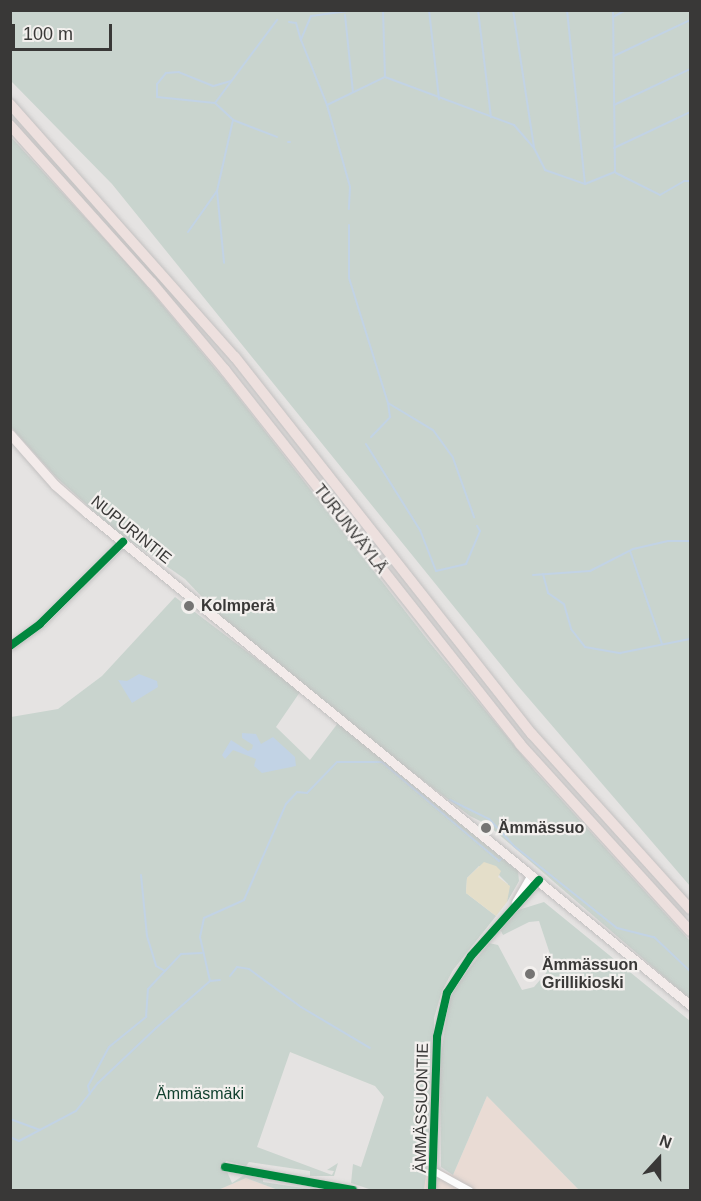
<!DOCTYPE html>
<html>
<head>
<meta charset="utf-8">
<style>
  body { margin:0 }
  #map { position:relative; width:701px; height:1201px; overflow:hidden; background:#e5e3e2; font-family:Helvetica,sans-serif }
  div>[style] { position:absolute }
  .industrial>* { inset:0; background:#e9dbd4 }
  .green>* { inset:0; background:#c9d4ce }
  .sand>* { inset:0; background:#e4dec9 }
  .water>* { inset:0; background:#c2d3e5 }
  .stream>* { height:2px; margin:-1px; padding:0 1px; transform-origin:1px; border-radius:1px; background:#c2d3e5 }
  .roads { filter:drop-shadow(0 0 2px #c2c0c0) drop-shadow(0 0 2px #c2c0c0) }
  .minor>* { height:7px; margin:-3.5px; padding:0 3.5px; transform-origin:3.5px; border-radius:3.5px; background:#fbfbfb }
  .major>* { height:9px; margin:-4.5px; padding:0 4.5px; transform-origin:4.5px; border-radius:4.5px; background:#f3ebea }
  .highway>* { height:10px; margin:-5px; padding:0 5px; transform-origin:5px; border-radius:5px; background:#ede0de }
  .cycleway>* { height:8px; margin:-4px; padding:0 4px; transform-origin:4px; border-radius:4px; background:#00873e }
  .dots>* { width:16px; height:16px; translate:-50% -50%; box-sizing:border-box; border:3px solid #f3f0ee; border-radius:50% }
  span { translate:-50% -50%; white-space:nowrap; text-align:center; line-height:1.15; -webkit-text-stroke:4.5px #f3f0ee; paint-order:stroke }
  .street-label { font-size:16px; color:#393837 }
  .poi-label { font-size:16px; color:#393837; font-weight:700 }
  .left { translate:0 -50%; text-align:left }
  .park-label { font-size:16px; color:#12412f }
  .frame { position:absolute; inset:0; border:12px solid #393837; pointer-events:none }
  .north { position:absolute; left:629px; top:1129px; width:60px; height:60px; -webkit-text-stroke:4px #f3f0ee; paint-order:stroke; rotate:21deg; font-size:16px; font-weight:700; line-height:24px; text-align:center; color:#393837 }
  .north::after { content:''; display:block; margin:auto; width:21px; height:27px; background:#393837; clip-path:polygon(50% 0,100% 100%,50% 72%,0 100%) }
  .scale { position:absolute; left:12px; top:24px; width:100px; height:27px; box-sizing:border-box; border:3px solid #393837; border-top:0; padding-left:8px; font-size:18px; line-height:21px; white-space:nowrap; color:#393837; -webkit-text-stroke:4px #f3f0ee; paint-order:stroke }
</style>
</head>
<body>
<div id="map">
  <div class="industrial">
    <i style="clip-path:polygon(487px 1096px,504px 1113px,579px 1190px,424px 1190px,426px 1164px,453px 1175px)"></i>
    <i style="clip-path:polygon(246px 1178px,278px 1190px,218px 1190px)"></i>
  </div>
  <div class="green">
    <i style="clip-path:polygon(10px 11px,690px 11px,690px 886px,518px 686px,112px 184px,11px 81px)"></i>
    <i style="clip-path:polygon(10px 136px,134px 271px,228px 384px,430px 643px,535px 771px,690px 941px,690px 999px,488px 825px,470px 816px,392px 757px,220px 616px,185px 579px,116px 531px,56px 477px,11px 427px)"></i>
    <i style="clip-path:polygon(175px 597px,300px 692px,276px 727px,310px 760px,338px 723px,518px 871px,519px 881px,507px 902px,508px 884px,499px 875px,479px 866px,467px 878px,466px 893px,496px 916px,453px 970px,442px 991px,434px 1018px,433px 1126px,424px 1190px,372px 1190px,351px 1183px,353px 1164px,361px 1167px,384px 1097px,375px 1086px,290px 1052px,257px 1147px,332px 1175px,334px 1171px,327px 1170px,338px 1163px,334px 1176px,310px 1176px,310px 1171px,249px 1162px,246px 1166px,226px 1161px,225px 1167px,232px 1183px,244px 1175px,263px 1177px,263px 1182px,310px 1189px,311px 1184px,318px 1190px,278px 1190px,246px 1178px,218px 1190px,11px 1190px,11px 717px,58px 709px,102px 676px)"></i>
    <i style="clip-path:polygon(544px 902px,690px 1021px,690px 1190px,579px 1190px,487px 1096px,453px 1175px,441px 1167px,440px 1062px,449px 1001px,456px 986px,489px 943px,498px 945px,522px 990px,534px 987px,546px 973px,551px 957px,539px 921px,529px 922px,503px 935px,500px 929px,515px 911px)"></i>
  </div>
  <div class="sand">
    <i style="clip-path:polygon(484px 862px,496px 866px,501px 871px,498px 877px,510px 886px,507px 902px,496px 916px,466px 893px,467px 878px)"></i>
  </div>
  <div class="water">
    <i style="clip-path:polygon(139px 674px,157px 681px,158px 687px,132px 703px,118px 680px,127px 681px)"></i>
    <i style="clip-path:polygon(242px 733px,256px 734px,261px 744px,273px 737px,295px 757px,296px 766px,262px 773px,254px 766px,256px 759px,233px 750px,225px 759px,222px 755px,231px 740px,248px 751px,252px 749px,253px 745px,242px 738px)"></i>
  </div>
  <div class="stream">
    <i style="left:355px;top:10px;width:44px;rotate:172.2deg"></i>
    <i style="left:311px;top:16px;width:26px;rotate:113deg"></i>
    <i style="left:301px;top:40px;width:70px;rotate:68.2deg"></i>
    <i style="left:327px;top:105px;width:64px;rotate:-25.8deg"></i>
    <i style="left:385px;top:77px;width:138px;rotate:20.4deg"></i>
    <i style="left:514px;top:125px;width:30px;rotate:49deg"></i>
    <i style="left:534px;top:148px;width:25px;rotate:63deg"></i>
    <i style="left:545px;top:170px;width:42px;rotate:19.3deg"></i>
    <i style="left:585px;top:184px;width:32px;rotate:-22deg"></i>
    <i style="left:615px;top:172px;width:162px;rotate:-90.7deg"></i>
    <i style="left:383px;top:10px;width:67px;rotate:88.3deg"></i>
    <i style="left:429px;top:10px;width:90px;rotate:83.6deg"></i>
    <i style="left:478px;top:10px;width:108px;rotate:83.1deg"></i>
    <i style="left:513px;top:10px;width:139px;rotate:81.3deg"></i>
    <i style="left:567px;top:10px;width:175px;rotate:84.1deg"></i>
    <i style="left:345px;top:15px;width:77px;rotate:84.1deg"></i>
    <i style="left:613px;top:17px;width:15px;rotate:-28deg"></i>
    <i style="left:289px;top:22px;width:7px;rotate:8deg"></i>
    <i style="left:296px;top:23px;width:18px;rotate:74deg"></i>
    <i style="left:614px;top:56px;width:84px;rotate:-25.3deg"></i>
    <i style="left:231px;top:81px;width:19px;rotate:164deg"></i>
    <i style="left:213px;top:86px;width:37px;rotate:-158deg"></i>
    <i style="left:179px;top:72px;width:13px;rotate:176deg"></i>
    <i style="left:166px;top:73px;width:14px;rotate:129deg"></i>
    <i style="left:157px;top:84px;width:13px;rotate:90deg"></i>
    <i style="left:157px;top:97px;width:58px;rotate:5.9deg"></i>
    <i style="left:215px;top:103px;width:104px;rotate:-53.2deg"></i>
    <i style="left:215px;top:103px;width:25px;rotate:43deg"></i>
    <i style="left:233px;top:120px;width:47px;rotate:21.1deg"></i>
    <i style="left:327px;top:105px;width:85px;rotate:74.3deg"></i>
    <i style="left:350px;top:187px;width:22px;rotate:93deg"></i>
    <i style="left:614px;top:105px;width:84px;rotate:-25.3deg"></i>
    <i style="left:288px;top:142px;width:2px"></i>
    <i style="left:614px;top:148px;width:84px;rotate:-25.3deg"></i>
    <i style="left:616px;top:173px;width:49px;rotate:26.6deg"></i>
    <i style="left:660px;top:195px;width:28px;rotate:-30deg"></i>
    <i style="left:684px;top:181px;width:6px"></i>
    <i style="left:217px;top:191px;width:72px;rotate:84.4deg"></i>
    <i style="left:349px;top:225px;width:53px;rotate:90deg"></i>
    <i style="left:349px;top:278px;width:131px;rotate:72.7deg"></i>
    <i style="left:388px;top:403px;width:52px;rotate:31deg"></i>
    <i style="left:433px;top:430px;width:34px;rotate:54deg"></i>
    <i style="left:453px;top:458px;width:63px;rotate:70.4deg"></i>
    <i style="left:188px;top:232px;width:50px;rotate:-54.7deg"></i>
    <i style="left:217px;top:191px;width:73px;rotate:-77.3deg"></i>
    <i style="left:371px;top:437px;width:28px;rotate:-46deg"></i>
    <i style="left:390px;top:417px;width:14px;rotate:-98deg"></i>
    <i style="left:366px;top:444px;width:102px;rotate:57.9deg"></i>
    <i style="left:420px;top:530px;width:44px;rotate:68.7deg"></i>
    <i style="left:436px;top:571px;width:31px;rotate:-13deg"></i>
    <i style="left:466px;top:564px;width:36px;rotate:-67deg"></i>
    <i style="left:480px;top:531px;width:6px;rotate:-121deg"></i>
    <i style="left:630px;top:551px;width:98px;rotate:71deg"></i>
    <i style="left:543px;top:574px;width:20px;rotate:75deg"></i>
    <i style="left:548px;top:593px;width:19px;rotate:35deg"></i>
    <i style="left:564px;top:604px;width:26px;rotate:74deg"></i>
    <i style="left:571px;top:629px;width:23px;rotate:52deg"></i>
    <i style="left:585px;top:647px;width:36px;rotate:10deg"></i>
    <i style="left:620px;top:653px;width:71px;rotate:-11.3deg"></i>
    <i style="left:533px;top:575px;width:57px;rotate:-4deg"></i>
    <i style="left:590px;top:571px;width:48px;rotate:-27.1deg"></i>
    <i style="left:633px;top:549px;width:36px;rotate:-13deg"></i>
    <i style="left:668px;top:541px;width:22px"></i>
    <i style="left:450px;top:800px;width:43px;rotate:26deg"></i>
    <i style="left:489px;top:819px;width:37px;rotate:47deg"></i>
    <i style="left:514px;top:846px;width:132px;rotate:38.5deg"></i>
    <i style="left:617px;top:928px;width:38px;rotate:14deg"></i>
    <i style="left:654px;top:937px;width:50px;rotate:43.4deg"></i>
    <i style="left:141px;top:875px;width:61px;rotate:84.4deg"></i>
    <i style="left:147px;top:936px;width:31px;rotate:73deg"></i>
    <i style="left:156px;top:966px;width:10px;rotate:29deg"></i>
    <i style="left:230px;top:976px;width:11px;rotate:-52deg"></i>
    <i style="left:237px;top:967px;width:12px;rotate:9deg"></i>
    <i style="left:249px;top:969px;width:64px;rotate:36.2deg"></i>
    <i style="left:301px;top:1007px;width:80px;rotate:30.7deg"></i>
    <i style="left:210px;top:981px;width:45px;rotate:-102.8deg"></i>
    <i style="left:200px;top:937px;width:19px;rotate:-78deg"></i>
    <i style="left:204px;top:918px;width:44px;rotate:-24.2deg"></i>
    <i style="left:244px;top:900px;width:105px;rotate:-66.4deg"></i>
    <i style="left:286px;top:804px;width:16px;rotate:-47deg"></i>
    <i style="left:297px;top:792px;width:10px;rotate:6deg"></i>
    <i style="left:307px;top:793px;width:43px;rotate:-45.9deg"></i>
    <i style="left:337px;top:762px;width:45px"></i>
    <i style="left:382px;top:762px;width:153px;rotate:40.2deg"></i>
    <i style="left:499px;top:861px;width:4px;rotate:-45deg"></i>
    <i style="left:90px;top:1094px;width:8px;rotate:-104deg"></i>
    <i style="left:88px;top:1086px;width:44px;rotate:-61.7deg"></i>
    <i style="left:109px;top:1047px;width:48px;rotate:-39deg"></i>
    <i style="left:146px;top:1017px;width:28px;rotate:-86deg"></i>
    <i style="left:148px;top:989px;width:48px;rotate:-46.7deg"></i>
    <i style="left:181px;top:954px;width:21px;rotate:-3deg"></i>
    <i style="left:10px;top:1119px;width:32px;rotate:20deg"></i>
    <i style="left:10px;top:1137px;width:10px;rotate:24deg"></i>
    <i style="left:19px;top:1141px;width:64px;rotate:-27.8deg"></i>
    <i style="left:76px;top:1111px;width:36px;rotate:-52deg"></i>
    <i style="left:98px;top:1083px;width:80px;rotate:-43.5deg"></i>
    <i style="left:156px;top:1028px;width:72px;rotate:-41deg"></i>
    <i style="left:210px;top:981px;width:10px;rotate:-6deg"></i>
  </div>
  <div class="roads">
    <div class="minor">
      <i style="left:10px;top:646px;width:37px;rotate:-36deg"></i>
      <i style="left:40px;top:624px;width:117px;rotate:-44.7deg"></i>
      <i style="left:515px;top:902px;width:32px;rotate:-60deg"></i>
      <i style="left:225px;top:1167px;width:130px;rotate:10.2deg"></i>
      <i style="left:436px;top:1172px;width:38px;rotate:29deg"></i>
      <i style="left:432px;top:1190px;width:153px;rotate:-88.1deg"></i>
      <i style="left:437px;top:1037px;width:45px;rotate:-77.2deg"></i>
      <i style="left:447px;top:993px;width:44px;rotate:-57deg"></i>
      <i style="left:471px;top:956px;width:102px;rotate:-48.2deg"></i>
    </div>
    <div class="major">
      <i style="left:10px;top:434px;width:68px;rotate:48.6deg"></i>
      <i style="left:55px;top:485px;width:41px;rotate:41.1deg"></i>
      <i style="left:86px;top:512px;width:780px;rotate:39.22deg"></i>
    </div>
    <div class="highway">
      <i style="left:10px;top:104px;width:339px;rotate:48.4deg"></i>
      <i style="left:235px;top:357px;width:480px;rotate:51.8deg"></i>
      <i style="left:532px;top:734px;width:236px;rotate:47.9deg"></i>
      <i style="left:10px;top:125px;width:212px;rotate:48.1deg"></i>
      <i style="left:152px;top:283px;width:114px;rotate:50deg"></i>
      <i style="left:225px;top:370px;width:476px;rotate:51.7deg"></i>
      <i style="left:520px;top:744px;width:253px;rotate:47.7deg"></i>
    </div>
  </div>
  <div class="cycleway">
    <i style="left:10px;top:646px;width:37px;rotate:-36deg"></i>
    <i style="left:40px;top:624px;width:117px;rotate:-44.7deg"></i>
    <i style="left:225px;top:1167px;width:130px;rotate:10.2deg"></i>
    <i style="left:432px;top:1190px;width:153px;rotate:-88.1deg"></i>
    <i style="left:437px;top:1037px;width:45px;rotate:-77.2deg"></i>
    <i style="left:447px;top:993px;width:44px;rotate:-57deg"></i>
    <i style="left:471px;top:956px;width:102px;rotate:-48.2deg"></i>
  </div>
  <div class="dots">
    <i style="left:189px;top:606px;background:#757473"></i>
    <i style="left:486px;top:828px;background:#757473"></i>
    <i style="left:530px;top:974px;background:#757473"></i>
  </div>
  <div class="street-label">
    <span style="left:350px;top:529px;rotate:52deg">TURUNVÄYLÄ</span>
    <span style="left:131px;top:530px;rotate:39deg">NUPURINTIE</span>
    <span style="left:422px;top:1108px;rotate:-89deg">ÄMMÄSSUONTIE</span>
  </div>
  <div class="poi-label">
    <span class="left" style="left:201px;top:606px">Kolmperä</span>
    <span class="left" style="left:498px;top:828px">Ämmässuo</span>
    <span class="left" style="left:542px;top:974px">Ämmässuon<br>Grillikioski</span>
  </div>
  <div class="park-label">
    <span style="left:200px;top:1094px">Ämmäsmäki</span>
  </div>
  <div class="frame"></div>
  <div class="north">N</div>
  <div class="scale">100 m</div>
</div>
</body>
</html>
